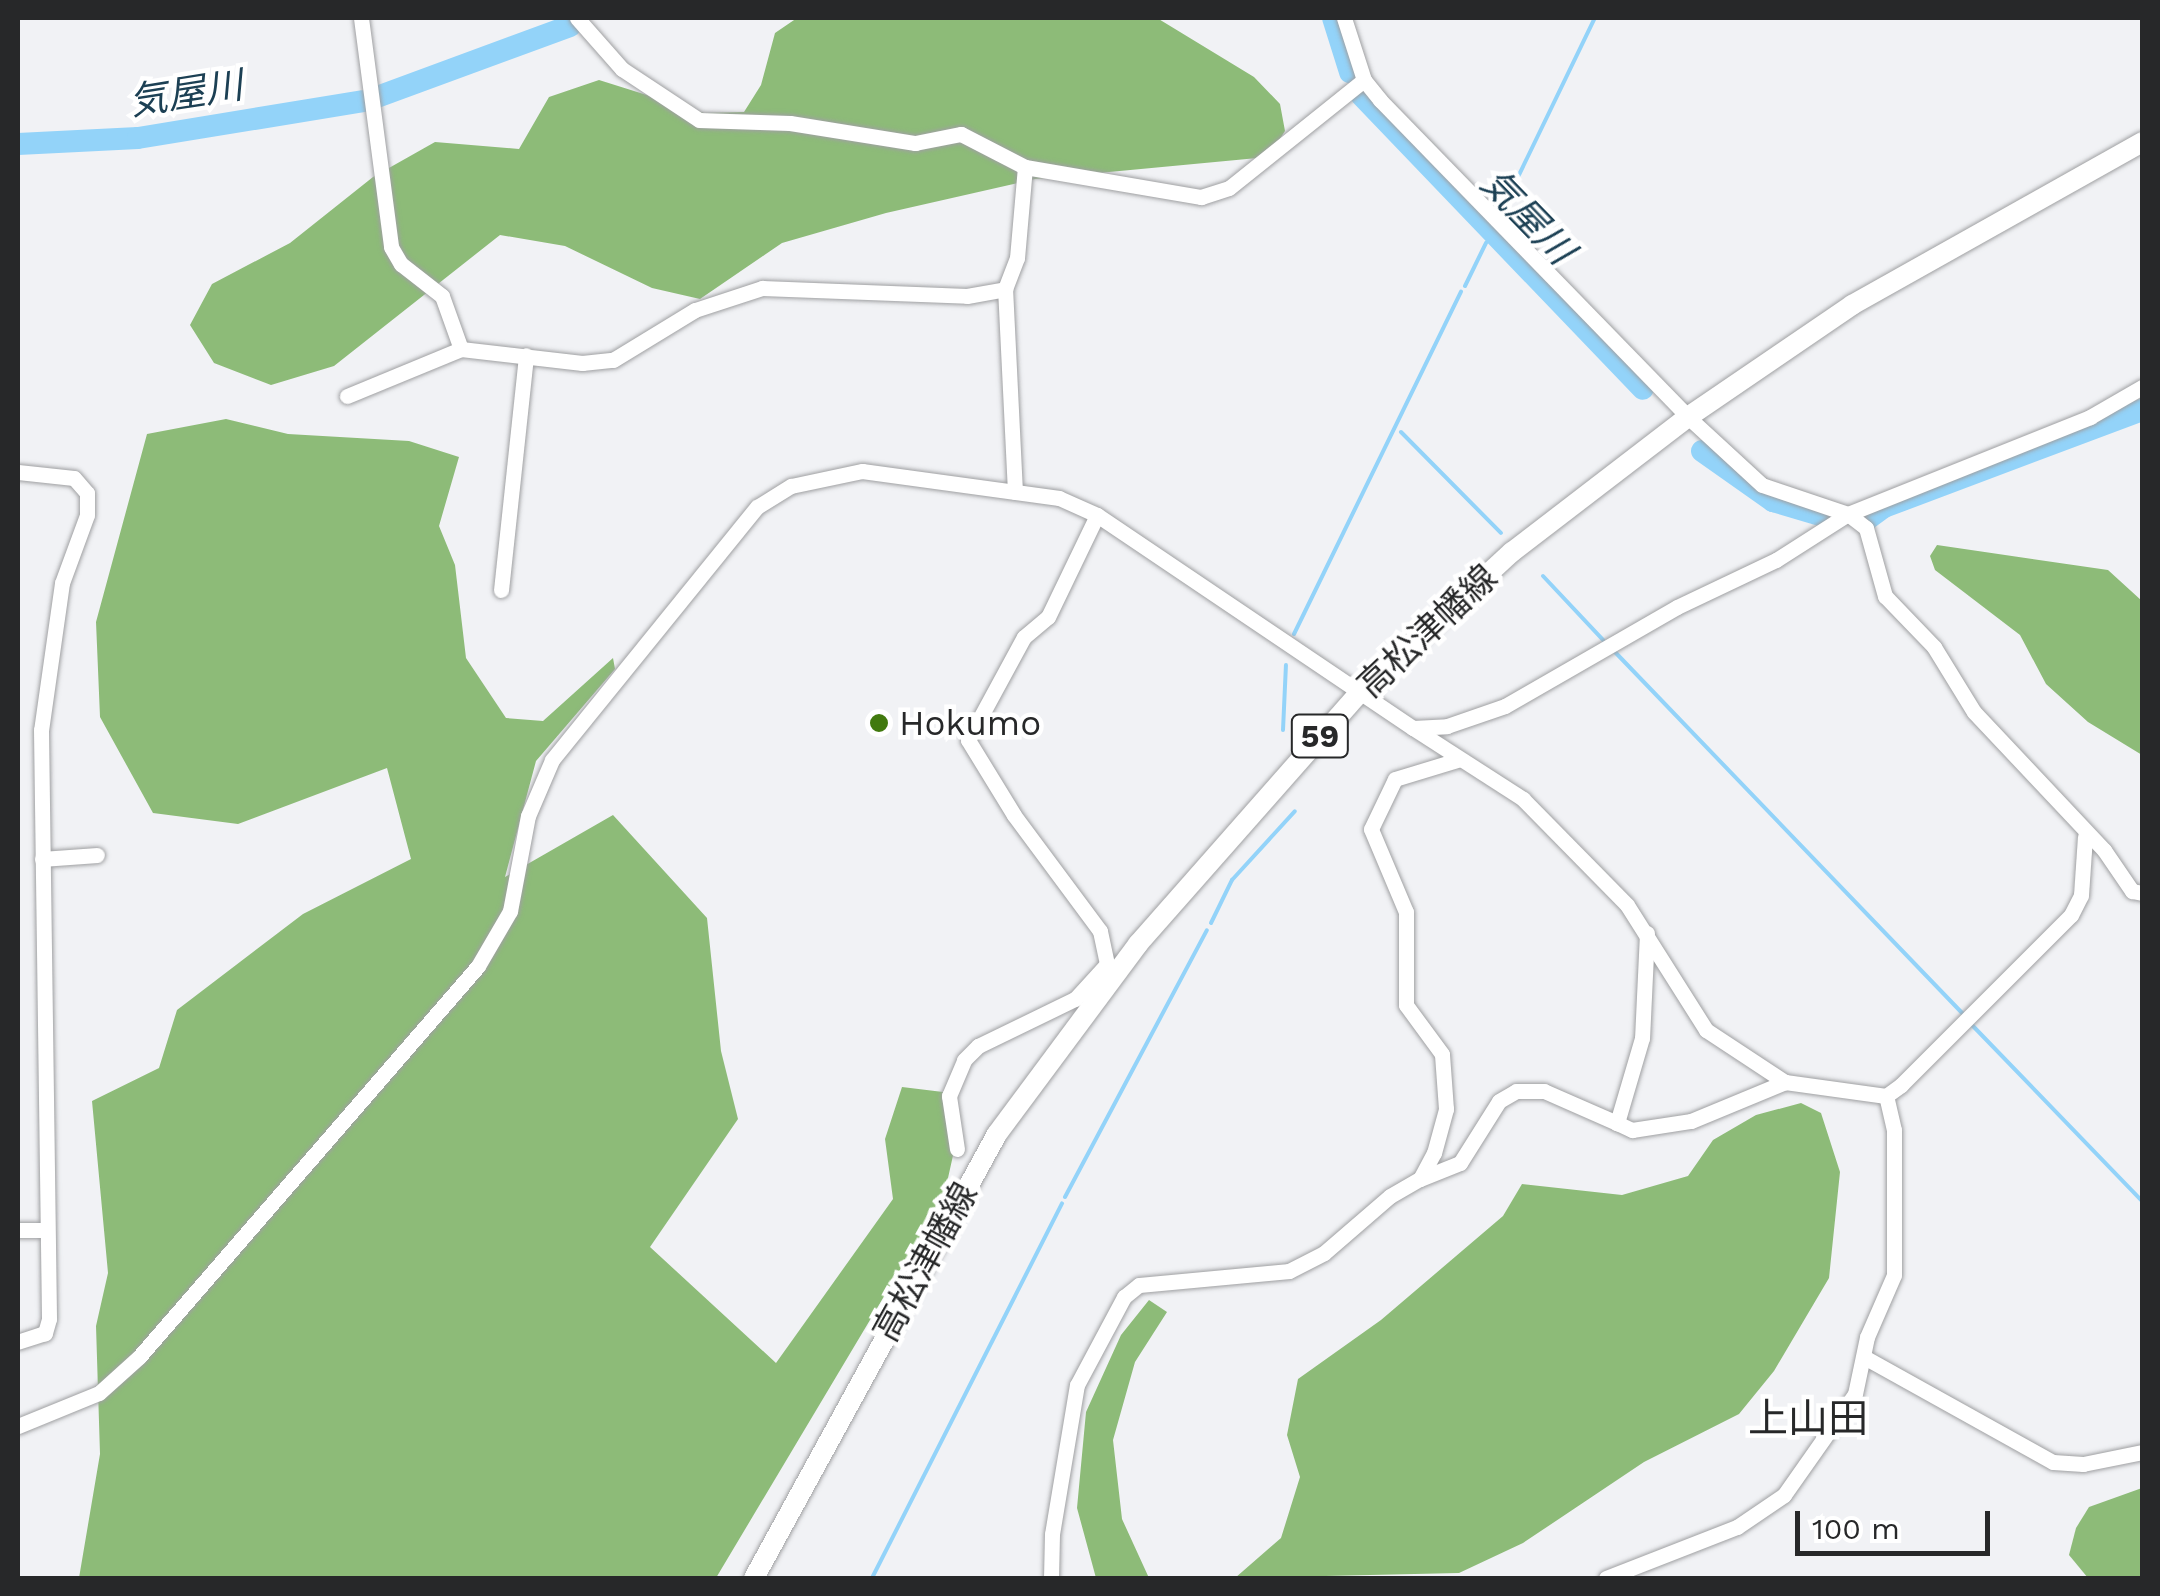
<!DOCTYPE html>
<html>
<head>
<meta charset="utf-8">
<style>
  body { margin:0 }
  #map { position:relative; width:2160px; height:1596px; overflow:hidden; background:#f1f2f5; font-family:"Work Sans","Noto Sans JP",sans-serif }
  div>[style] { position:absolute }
  .forest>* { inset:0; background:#8dbb78 }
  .stream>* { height:4px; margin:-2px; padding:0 2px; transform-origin:2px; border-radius:2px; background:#93d3f9 }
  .river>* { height:22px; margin:-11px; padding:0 11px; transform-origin:11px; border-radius:11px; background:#93d3f9 }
  .roads { filter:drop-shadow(0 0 2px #9fa0a2) drop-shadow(0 0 2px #9fa0a2) }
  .minor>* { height:15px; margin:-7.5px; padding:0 7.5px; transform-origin:7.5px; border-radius:7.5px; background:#fff }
  .major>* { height:20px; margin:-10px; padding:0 10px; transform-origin:10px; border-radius:10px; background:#fff }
  .dots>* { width:28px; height:28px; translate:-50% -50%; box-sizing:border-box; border:5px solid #fff; border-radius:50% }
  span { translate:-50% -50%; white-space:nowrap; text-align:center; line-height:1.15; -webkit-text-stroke:9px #fff; paint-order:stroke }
  .shield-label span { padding:2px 8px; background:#fff; border:2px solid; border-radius:8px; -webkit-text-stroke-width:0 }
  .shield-label { font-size:32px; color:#272829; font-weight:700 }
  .street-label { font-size:35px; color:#272829 }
  .poi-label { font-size:35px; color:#272829 }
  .left { translate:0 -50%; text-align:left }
  .water-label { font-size:38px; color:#1c4054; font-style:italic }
  .quarter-label { font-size:40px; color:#272829 }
  .frame { position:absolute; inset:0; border:20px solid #272829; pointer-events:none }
  .scale { position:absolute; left:1795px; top:1511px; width:195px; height:45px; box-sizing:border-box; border:5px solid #272829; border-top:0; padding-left:12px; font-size:30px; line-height:35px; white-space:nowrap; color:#272829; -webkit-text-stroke:8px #fff; paint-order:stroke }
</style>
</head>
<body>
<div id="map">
  <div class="forest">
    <i style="clip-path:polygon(797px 18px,1157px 18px,1254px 77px,1280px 104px,1285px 131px,1268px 157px,1035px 179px,886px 213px,782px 243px,700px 299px,652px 288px,565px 246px,500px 235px,334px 366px,271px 385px,214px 363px,190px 325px,212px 284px,290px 243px,373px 177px,435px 142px,519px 149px,549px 97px,599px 80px,704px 113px,744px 112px,761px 85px,775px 33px)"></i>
    <i style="clip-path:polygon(226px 419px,288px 434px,409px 441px,459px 457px,439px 526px,455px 565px,466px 658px,506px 718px,543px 721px,613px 658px,615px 669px,536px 761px,505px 877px,613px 815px,707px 918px,721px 1051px,738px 1119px,650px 1247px,776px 1363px,893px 1199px,885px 1139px,902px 1087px,943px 1092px,954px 1151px,944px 1196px,716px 1578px,79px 1578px,100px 1454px,96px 1326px,108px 1273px,92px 1101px,159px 1068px,177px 1010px,303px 914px,411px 859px,387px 768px,238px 824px,153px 813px,100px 717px,96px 622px,147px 434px)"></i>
    <i style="clip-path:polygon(1937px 545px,2108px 570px,2142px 601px,2142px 755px,2088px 722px,2046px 684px,2020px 635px,1935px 570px,1930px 556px)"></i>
    <i style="clip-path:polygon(1801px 1103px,1821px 1113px,1840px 1172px,1829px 1278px,1774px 1371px,1739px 1414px,1644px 1462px,1523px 1543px,1459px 1573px,1235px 1578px,1281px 1538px,1300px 1477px,1287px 1435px,1298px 1379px,1381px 1320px,1503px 1216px,1522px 1184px,1622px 1195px,1688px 1176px,1713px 1140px,1756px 1115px)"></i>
    <i style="clip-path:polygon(1149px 1300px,1167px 1312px,1135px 1362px,1113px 1440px,1122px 1519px,1149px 1578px,1096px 1578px,1077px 1508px,1086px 1412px,1121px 1335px)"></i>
    <i style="clip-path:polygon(2142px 1488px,2142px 1578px,2088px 1578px,2069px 1555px,2076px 1528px,2089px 1507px)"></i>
  </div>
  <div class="stream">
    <i style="left:1502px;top:210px;width:213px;rotate:-64.2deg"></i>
    <i style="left:1465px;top:286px;width:48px;rotate:-64deg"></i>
    <i style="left:1401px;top:432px;width:142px;rotate:45.3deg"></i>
    <i style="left:1543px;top:576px;width:88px;rotate:46.8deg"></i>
    <i style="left:1294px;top:634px;width:381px;rotate:-64deg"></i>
    <i style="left:1614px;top:651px;width:505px;rotate:46.12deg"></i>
    <i style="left:1283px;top:730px;width:65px;rotate:-87.4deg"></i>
    <i style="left:1211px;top:923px;width:48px;rotate:-64deg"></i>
    <i style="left:1232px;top:880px;width:93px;rotate:-47.6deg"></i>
    <i style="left:1971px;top:1024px;width:246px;rotate:46deg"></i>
    <i style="left:1065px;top:1197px;width:302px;rotate:-62deg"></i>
    <i style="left:872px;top:1578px;width:420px;rotate:-63.1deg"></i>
  </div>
  <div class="river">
    <i style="left:1333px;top:18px;width:57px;rotate:72.5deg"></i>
    <i style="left:1361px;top:95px;width:407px;rotate:46.2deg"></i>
    <i style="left:377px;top:97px;width:206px;rotate:-20.2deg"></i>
    <i style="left:18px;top:144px;width:120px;rotate:-2.9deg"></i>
    <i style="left:138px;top:138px;width:228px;rotate:-9.3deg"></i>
    <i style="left:1702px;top:451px;width:87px;rotate:35.2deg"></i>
    <i style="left:1773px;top:501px;width:49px;rotate:16.6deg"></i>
    <i style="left:1866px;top:520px;width:22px;rotate:-36deg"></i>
    <i style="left:1884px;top:507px;width:276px;rotate:-20.6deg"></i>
  </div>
  <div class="roads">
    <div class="minor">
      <i style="left:361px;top:18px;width:231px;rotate:82.5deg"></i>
      <i style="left:391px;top:247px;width:20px;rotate:60deg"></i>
      <i style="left:401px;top:264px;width:52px;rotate:38deg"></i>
      <i style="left:442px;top:296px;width:56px;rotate:70.3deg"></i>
      <i style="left:461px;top:349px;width:122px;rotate:6.6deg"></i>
      <i style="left:582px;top:363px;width:31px;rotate:-6deg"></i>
      <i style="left:613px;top:360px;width:96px;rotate:-31.4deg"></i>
      <i style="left:695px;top:310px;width:71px;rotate:-18.2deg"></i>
      <i style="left:762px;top:288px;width:205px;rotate:2.2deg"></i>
      <i style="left:967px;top:296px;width:39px;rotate:-10deg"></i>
      <i style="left:577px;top:18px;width:68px;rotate:48.6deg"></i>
      <i style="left:622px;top:69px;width:92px;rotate:33.5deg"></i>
      <i style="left:699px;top:120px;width:91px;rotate:1.9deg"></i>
      <i style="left:790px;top:123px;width:127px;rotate:9.1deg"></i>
      <i style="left:915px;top:143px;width:47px;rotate:-11.1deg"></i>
      <i style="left:961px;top:134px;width:72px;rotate:27.3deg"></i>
      <i style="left:1025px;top:167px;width:179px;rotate:9.7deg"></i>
      <i style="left:1201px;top:197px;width:29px;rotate:-18deg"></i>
      <i style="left:1229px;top:188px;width:173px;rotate:-38.7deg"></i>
      <i style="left:1344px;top:18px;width:65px;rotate:72.1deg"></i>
      <i style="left:1364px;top:80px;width:26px;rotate:51deg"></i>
      <i style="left:1380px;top:100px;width:442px;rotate:45.8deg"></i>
      <i style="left:1688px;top:417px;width:100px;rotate:42.6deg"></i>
      <i style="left:1762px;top:485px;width:91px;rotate:18.6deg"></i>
      <i style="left:1848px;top:514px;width:23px;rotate:38deg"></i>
      <i style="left:1866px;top:528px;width:71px;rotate:74.4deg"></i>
      <i style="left:1885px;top:596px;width:71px;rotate:46.1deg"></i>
      <i style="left:1934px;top:647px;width:76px;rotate:58.4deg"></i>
      <i style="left:1974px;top:712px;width:190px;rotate:46.7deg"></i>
      <i style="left:2104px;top:850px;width:50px;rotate:55.7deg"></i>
      <i style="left:2132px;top:891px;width:10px;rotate:11deg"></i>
      <i style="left:347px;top:396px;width:123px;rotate:-22.4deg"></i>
      <i style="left:18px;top:472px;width:56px;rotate:6.1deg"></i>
      <i style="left:74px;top:478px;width:20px;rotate:49deg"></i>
      <i style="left:87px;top:493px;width:22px;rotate:90deg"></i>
      <i style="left:87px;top:515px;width:72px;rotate:110.2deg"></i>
      <i style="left:62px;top:583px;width:148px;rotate:98.1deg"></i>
      <i style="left:41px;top:730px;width:589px;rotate:89.22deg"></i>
      <i style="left:49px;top:1319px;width:15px;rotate:106deg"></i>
      <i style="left:45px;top:1333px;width:28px;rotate:162deg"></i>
      <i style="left:1015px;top:492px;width:203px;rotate:-92.8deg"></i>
      <i style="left:1005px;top:289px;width:33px;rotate:-69deg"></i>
      <i style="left:1017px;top:258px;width:91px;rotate:-85deg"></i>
      <i style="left:501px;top:590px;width:236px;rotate:-83.9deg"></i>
      <i style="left:1413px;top:728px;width:131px;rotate:32.8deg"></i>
      <i style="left:1523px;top:799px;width:148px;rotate:45.5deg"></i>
      <i style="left:1627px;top:905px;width:148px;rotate:57.7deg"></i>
      <i style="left:1706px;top:1030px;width:95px;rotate:33.4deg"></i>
      <i style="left:1785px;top:1082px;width:102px;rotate:7.9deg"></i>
      <i style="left:1886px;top:1096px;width:19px;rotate:-36deg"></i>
      <i style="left:1901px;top:1085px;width:240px;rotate:-45deg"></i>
      <i style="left:2071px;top:915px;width:22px;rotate:-63deg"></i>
      <i style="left:2081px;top:895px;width:58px;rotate:-86.1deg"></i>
      <i style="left:42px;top:859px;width:55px;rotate:-4.2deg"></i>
      <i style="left:1647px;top:933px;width:105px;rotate:92.7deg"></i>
      <i style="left:1642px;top:1038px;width:89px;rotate:106.4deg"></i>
      <i style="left:1617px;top:1123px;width:17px;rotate:25deg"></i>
      <i style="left:1632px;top:1130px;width:60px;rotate:-8.7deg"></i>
      <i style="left:1691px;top:1121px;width:102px;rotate:-22.5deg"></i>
      <i style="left:957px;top:1149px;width:54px;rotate:-98.6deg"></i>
      <i style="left:949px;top:1096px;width:39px;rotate:-67deg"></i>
      <i style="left:964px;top:1060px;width:20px;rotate:-45deg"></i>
      <i style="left:978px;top:1046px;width:108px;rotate:-25.9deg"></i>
      <i style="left:1075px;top:999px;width:47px;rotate:-47.6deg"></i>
      <i style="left:1107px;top:964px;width:34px;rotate:-102deg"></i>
      <i style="left:1100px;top:931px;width:144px;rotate:-126.6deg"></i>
      <i style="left:1014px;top:815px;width:88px;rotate:-121.5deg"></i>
      <i style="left:968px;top:740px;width:117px;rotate:-61.5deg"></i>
      <i style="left:1024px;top:637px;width:31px;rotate:-40deg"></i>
      <i style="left:1048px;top:617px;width:113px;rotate:-64.3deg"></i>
      <i style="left:1420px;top:1179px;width:43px;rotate:-21.8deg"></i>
      <i style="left:1460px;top:1163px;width:73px;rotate:-57.8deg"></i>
      <i style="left:1499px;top:1101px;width:20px;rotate:-30deg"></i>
      <i style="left:1516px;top:1091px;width:28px"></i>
      <i style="left:1544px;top:1091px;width:80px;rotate:23.7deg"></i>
      <i style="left:18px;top:1230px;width:28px"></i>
      <i style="left:1864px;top:1357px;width:216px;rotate:29.1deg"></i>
      <i style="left:2053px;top:1462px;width:30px;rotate:4deg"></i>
      <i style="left:2083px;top:1464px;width:60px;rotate:-11.5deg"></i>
      <i style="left:18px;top:1426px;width:87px;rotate:-22.2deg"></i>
      <i style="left:99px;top:1393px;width:54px;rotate:-42deg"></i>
      <i style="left:139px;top:1357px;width:517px;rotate:-49.07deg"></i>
      <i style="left:478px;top:966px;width:64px;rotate:-59.8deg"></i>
      <i style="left:510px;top:911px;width:97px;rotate:-79.3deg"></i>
      <i style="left:528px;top:816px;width:61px;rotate:-66.8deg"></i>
      <i style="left:552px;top:760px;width:326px;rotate:-51deg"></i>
      <i style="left:757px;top:507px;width:40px;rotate:-32deg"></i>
      <i style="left:791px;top:486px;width:73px;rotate:-11.9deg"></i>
      <i style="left:862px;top:471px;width:199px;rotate:7.8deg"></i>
      <i style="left:1059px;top:498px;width:42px;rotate:24.1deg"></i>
      <i style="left:1097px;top:515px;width:381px;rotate:34deg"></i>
      <i style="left:1413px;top:728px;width:34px;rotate:-3deg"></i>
      <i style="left:1447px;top:726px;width:61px;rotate:-19deg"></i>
      <i style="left:1505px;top:706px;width:198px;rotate:-29.9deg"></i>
      <i style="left:1677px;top:607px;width:110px;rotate:-25.4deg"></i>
      <i style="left:1776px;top:560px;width:85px;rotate:-32.6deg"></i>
      <i style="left:1848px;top:514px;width:261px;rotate:-21.8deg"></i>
      <i style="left:2090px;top:417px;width:60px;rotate:-30deg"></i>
      <i style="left:1051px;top:1578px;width:44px;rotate:-88.7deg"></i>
      <i style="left:1052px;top:1534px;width:151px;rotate:-80.5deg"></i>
      <i style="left:1077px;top:1385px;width:100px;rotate:-61.9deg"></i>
      <i style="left:1124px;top:1297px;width:19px;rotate:-39deg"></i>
      <i style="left:1139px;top:1285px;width:151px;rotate:-5.3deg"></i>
      <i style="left:1289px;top:1271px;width:39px;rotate:-27deg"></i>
      <i style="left:1324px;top:1253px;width:87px;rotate:-40.8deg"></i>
      <i style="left:1390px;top:1196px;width:34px;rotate:-30deg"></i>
      <i style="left:1420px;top:1179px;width:30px;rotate:-62deg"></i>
      <i style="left:1434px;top:1153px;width:46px;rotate:-74.7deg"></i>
      <i style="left:1446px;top:1109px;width:55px;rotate:-94.2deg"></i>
      <i style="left:1442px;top:1054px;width:61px;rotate:-126.3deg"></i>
      <i style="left:1406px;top:1005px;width:93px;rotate:-90deg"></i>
      <i style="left:1406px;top:912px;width:90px;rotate:-112.9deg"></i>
      <i style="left:1371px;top:829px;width:55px;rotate:-64.4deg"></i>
      <i style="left:1395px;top:779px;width:65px;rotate:-17deg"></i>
      <i style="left:1606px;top:1578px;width:141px;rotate:-21.3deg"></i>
      <i style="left:1737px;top:1527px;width:57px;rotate:-34.2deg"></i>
      <i style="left:1784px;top:1495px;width:123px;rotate:-54.9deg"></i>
      <i style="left:1855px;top:1394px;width:58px;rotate:-78.1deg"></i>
      <i style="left:1867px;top:1337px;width:68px;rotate:-66.5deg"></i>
      <i style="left:1894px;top:1275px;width:145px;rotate:-90deg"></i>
      <i style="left:1894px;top:1130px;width:35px;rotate:-103deg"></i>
    </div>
    <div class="major">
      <i style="left:754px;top:1578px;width:506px;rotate:-61.31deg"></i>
      <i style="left:997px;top:1134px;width:237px;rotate:-53.4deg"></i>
      <i style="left:1138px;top:944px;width:334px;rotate:-48.6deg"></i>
      <i style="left:1359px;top:693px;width:208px;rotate:-42.7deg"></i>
      <i style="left:1512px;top:552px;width:222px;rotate:-37.5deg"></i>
      <i style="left:1688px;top:417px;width:199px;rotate:-34.3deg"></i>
      <i style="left:1852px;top:305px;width:333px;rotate:-29.3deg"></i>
    </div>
  </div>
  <div class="dots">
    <i style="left:879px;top:723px;background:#41790e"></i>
  </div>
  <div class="shield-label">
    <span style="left:1320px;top:736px">59</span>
  </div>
  <div class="street-label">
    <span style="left:1427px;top:631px;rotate:-43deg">高松津幡線</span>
    <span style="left:925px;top:1262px;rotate:-61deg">高松津幡線</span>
  </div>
  <div class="poi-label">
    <span class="left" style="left:899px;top:723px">Hokumo</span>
  </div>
  <div class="water-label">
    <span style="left:186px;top:94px;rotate:-9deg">気屋川</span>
    <span style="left:1527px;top:217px;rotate:46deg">気屋川</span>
  </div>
  <div class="quarter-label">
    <span style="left:1808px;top:1419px">上山田</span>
  </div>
  <div class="frame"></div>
  <div class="scale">100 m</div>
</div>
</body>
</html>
